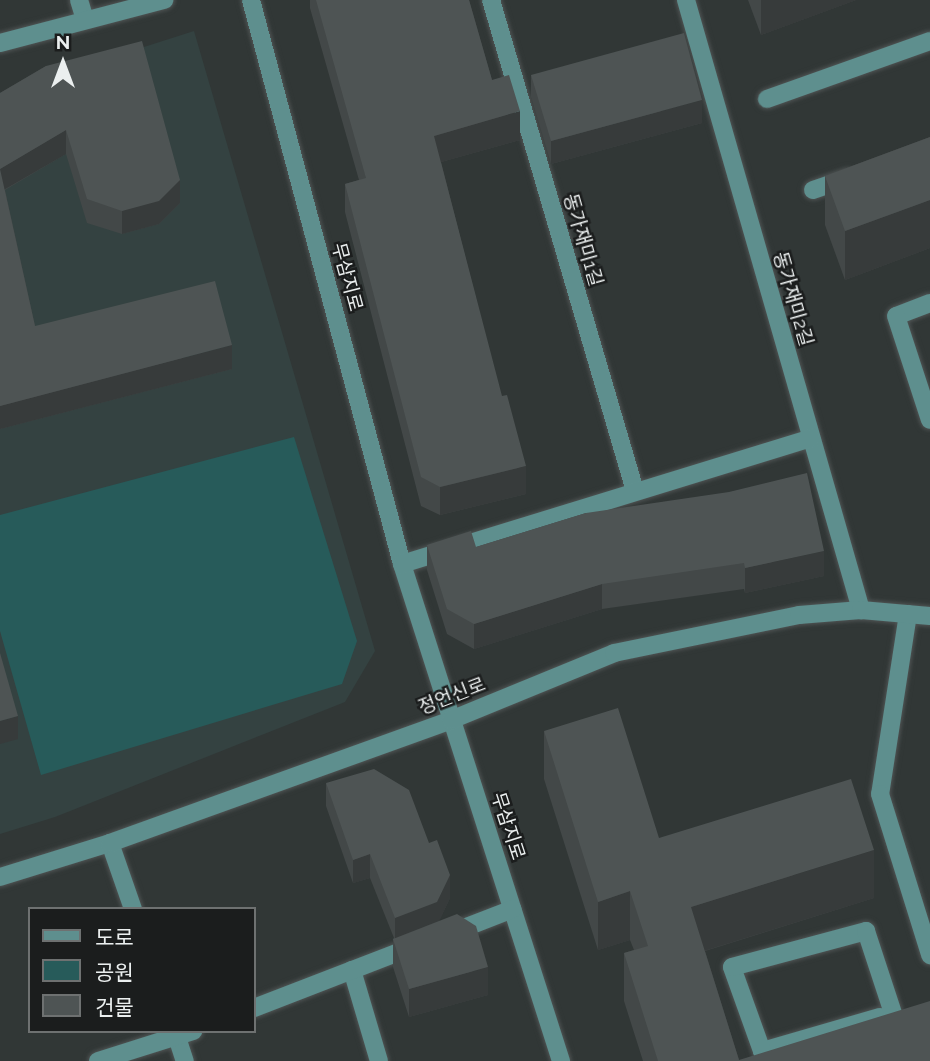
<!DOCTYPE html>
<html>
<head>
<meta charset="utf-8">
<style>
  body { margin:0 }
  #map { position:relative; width:930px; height:1061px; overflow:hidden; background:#313736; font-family:Raleway,"Noto Sans KR",sans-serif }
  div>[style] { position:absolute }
  .built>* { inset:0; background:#344241 }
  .green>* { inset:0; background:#275b5a }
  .roads { filter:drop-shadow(0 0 2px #4f5454) drop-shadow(0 0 2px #4f5454) }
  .minor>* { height:18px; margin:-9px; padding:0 9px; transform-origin:9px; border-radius:9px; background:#5e8f8e }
  .wall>* { inset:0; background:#434848 }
  .shaded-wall>* { inset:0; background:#373b3b }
  .building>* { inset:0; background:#4e5454 }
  span { translate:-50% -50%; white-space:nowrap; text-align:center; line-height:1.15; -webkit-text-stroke:5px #1b1d1d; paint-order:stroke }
  .street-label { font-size:19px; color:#ebefef }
  .legend { position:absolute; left:28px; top:907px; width:228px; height:126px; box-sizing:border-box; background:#1b1d1d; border:2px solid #6e7171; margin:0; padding:9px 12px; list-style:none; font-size:21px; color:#ebefef }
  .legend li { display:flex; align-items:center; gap:14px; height:35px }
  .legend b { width:35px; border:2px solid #6e7171 }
  .north { position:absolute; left:28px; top:28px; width:70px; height:70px; -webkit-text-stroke:5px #1b1d1d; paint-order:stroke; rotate:0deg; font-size:19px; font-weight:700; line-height:28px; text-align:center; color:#ebefef }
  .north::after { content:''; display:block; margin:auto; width:24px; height:32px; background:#ebefef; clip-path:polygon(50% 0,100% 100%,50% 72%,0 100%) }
</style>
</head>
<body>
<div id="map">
  <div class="built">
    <i style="clip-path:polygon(194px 31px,375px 651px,345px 702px,55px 817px,0 834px,0 93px)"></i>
  </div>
  <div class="green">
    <i style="clip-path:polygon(294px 437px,357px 641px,342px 684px,41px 775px,0 631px,0 515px)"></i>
  </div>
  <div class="roads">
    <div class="minor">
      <i style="left:79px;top:0;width:21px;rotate:73deg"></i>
      <i style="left:251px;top:0;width:584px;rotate:75.01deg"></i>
      <i style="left:402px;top:564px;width:522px;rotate:72.26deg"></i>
      <i style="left:491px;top:0;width:512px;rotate:73.65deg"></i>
      <i style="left:686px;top:0;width:635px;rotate:73.99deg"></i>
      <i style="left:0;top:43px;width:170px;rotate:-14.7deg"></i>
      <i style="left:767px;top:99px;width:173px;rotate:-19.6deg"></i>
      <i style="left:813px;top:190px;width:37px;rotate:-19deg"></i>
      <i style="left:930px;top:303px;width:36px;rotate:159deg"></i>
      <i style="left:896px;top:316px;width:109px;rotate:71.9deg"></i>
      <i style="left:402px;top:564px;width:428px;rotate:-17.1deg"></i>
      <i style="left:908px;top:614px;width:182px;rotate:98.8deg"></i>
      <i style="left:880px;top:794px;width:169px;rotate:72.7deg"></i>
      <i style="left:110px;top:843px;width:70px;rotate:70.8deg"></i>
      <i style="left:0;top:877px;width:115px;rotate:-17.2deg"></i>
      <i style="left:110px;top:843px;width:363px;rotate:-19.8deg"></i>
      <i style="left:451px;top:720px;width:176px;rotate:-22.3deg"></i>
      <i style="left:614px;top:653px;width:189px;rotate:-11.6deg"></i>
      <i style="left:799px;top:615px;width:62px;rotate:-4.6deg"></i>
      <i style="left:861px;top:610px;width:69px;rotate:5deg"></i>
      <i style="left:451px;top:933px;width:66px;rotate:-21.2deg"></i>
      <i style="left:352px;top:970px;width:95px;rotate:73.5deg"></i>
      <i style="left:254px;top:1008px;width:173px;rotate:-21.1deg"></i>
      <i style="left:880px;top:1017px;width:123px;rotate:163.9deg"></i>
      <i style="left:762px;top:1051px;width:89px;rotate:-109.7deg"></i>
      <i style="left:732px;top:967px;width:139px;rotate:-15deg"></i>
      <i style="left:866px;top:931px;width:86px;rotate:71.8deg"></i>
      <i style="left:175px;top:1031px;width:32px;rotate:72deg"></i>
      <i style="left:98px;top:1061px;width:100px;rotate:-17.5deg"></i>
    </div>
  </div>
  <div class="wall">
    <i style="clip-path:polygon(310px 0,469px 0,492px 80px,520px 140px,441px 162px,526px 494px,440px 515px,421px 506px,345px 212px,345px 184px,359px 180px,310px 8px)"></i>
    <i style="clip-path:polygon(748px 0,856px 0,761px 35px)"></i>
    <i style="clip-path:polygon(46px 66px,180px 203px,159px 224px,122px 234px,87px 223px,66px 154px,5px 190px,35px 326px,232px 369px,0 429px,0 93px)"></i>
    <i style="clip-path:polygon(531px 75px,702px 123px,551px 164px,531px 97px)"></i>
    <i style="clip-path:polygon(930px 137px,930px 248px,845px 280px,825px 225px,825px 176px)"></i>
    <i style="clip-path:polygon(586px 513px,824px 576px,745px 593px,744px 589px,602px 609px,474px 649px,447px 634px,427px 570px,427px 545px,476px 547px)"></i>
    <i style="clip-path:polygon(544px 731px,659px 838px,874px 898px,705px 951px,739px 1060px,930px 1061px,643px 1061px,624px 1001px,624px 953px,634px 950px,630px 940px,598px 950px,544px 779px)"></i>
    <i style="clip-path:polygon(326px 783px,450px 898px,439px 921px,488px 995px,409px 1017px,393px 967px,393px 939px,394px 938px,370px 878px,353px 883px,326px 806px)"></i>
  </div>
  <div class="shaded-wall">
    <i style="clip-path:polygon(761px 0,856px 0,761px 35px)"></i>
    <i style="clip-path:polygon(702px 100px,702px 123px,551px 164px,551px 141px)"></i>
    <i style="clip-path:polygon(520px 111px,520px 140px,434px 164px,434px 136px)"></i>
    <i style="clip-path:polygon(66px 130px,66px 154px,0 192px,0 169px)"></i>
    <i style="clip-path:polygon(180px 180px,180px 203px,159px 224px,122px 234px,122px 211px)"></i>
    <i style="clip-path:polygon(930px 200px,930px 248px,845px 280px,845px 231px)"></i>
    <i style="clip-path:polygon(232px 345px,232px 369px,0 429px,0 406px)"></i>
    <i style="clip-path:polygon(526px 466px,526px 494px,440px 515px,440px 487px)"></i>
    <i style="clip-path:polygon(824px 551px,824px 576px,745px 593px,745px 568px)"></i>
    <i style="clip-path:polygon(602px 584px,602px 609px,474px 649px,474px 624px)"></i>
    <i style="clip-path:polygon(18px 716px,18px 739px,0 744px,0 721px)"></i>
    <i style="clip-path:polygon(874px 850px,874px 898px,691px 955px,691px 907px)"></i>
    <i style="clip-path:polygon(370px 854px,370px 878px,353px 883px,353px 860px)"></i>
    <i style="clip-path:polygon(450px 875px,450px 898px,437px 926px,395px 942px,395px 918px)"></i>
    <i style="clip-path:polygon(630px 891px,630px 940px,598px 950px,598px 902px)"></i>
    <i style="clip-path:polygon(488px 967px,488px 995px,409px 1017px,409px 989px)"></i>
  </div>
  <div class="building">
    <i style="clip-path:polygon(316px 0,469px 0,492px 80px,509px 75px,520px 111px,434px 136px,502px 396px,507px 395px,526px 466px,440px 487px,421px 477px,345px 184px,366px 178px)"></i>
    <i style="clip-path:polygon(684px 33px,702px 100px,551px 141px,531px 75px)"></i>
    <i style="clip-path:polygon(142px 41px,180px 180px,159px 201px,122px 211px,87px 199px,66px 130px,0 169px,0 93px,46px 66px)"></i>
    <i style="clip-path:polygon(930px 137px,930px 200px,845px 231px,825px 176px)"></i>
    <i style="clip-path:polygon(0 169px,35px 326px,215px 281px,232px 345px,0 406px)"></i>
    <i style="clip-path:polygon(807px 473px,824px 551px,745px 568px,744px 563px,602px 584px,474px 624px,447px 609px,427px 545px,471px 531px,476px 547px,586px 513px,729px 492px)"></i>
    <i style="clip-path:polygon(0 653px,18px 716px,0 721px)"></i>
    <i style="clip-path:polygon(618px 708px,659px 838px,851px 779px,874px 850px,691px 907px,739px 1060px,930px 1001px,930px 1061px,658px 1061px,624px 953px,648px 946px,630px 891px,598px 902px,544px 731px)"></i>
    <i style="clip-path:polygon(374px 769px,409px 790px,429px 843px,437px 840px,450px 875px,437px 902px,395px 918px,370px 854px,353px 860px,326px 783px)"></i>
    <i style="clip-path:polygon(457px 914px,476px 926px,488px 967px,409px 989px,393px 939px)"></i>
  </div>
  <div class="street-label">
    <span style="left:583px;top:240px;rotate:74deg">동가재미1길</span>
    <span style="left:347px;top:277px;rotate:75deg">무삼지로</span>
    <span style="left:793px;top:299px;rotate:74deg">동가재미2길</span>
    <span style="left:452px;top:696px;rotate:-21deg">정언신로</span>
    <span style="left:508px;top:826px;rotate:72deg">무삼지로</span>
  </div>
  <ul class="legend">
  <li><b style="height:9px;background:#5e8f8e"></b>도로</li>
  <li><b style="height:19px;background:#275b5a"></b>공원</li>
  <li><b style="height:19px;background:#4e5454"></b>건물</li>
  </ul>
  <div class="north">N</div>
</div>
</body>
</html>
